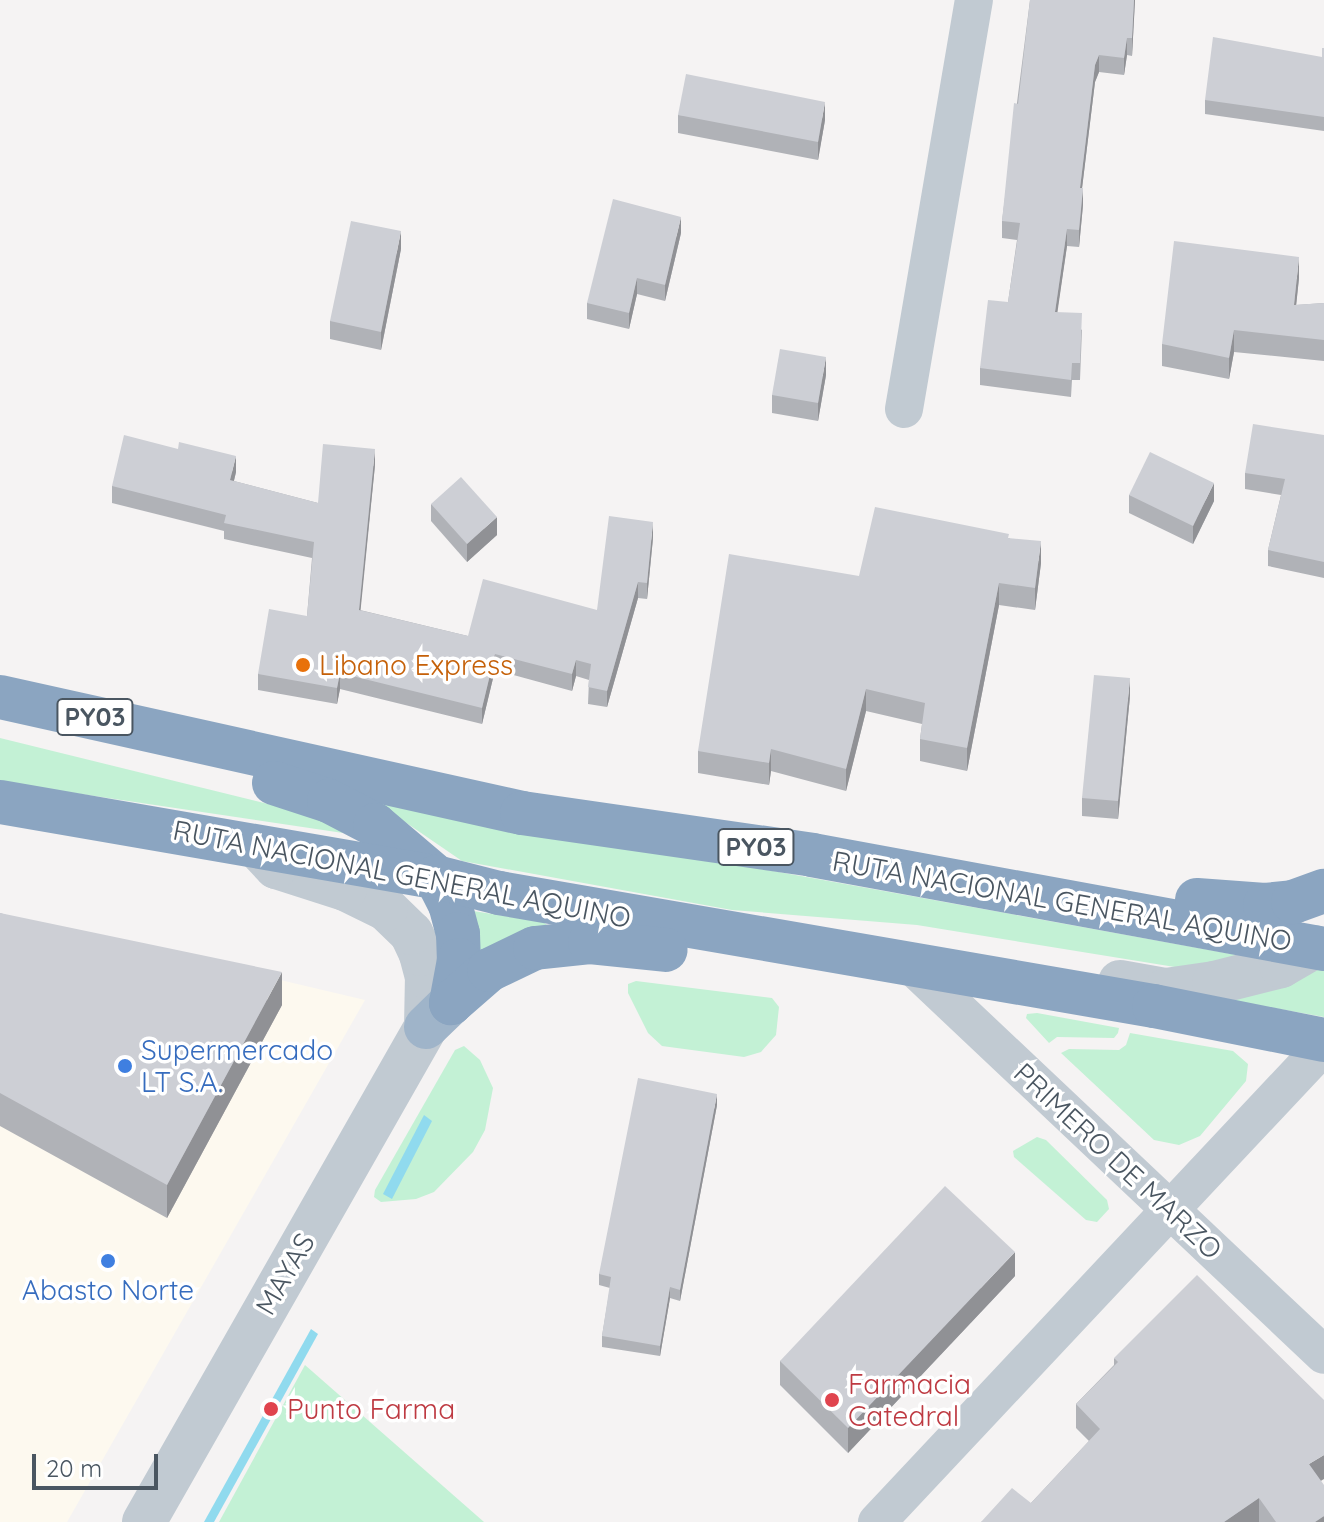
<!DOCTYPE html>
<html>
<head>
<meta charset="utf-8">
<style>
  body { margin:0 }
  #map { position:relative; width:1324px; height:1522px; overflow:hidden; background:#f5f3f3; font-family:Quicksand,sans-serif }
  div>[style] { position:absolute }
  .commercial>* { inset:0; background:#fdf9ef }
  .green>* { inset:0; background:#c3f1d5 }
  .water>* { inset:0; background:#90daee }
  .minor>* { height:38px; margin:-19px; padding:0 19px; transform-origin:19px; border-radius:19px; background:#c1cad2 }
  .tertiary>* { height:44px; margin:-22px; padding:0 22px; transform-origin:22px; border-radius:22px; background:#c1cad2 }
  .trunk>* { height:44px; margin:-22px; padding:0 22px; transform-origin:22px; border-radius:22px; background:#9fb4c9 }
  .motorway>* { height:44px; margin:-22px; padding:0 22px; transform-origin:22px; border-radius:22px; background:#8ba5c1 }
  .wall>* { inset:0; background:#b0b2b7 }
  .shaded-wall>* { inset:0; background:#909195 }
  .building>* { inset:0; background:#cdcfd5 }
  .dots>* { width:22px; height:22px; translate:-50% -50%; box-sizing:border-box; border:4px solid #fff; border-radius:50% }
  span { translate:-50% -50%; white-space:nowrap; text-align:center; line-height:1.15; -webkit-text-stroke:7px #fff; paint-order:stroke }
  .shield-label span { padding:2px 6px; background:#fff; border:2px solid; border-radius:6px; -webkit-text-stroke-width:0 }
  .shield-label { font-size:26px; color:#4a5661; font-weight:700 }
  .food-label { font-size:28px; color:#c56008 }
  .left { translate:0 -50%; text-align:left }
  .street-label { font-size:28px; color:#4a5661 }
  .shop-label { font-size:28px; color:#366cbe }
  .health-label { font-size:28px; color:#be3a42 }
  .scale { position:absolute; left:32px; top:1454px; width:126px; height:36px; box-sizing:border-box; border:4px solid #4a5661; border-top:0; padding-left:10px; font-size:24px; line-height:28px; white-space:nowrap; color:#4a5661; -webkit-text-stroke:6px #fff; paint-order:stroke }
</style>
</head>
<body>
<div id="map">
  <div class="commercial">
    <i style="clip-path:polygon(0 914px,365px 1000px,67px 1522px,0 1522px)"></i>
  </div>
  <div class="green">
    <i style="clip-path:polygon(0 738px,329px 819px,343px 833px,0 782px)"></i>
    <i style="clip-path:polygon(370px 798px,1248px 957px,1181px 968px,917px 925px,732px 910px,462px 861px)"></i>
    <i style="clip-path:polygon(473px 911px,543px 922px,547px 925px,480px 955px)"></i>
    <i style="clip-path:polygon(1315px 970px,1324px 970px,1324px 1017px,1213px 997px)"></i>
    <i style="clip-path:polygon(636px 981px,772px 998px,779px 1007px,776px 1035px,761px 1052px,744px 1057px,662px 1046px,648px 1033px,628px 993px,628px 984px)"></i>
    <i style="clip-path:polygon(1037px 1013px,1119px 1028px,1118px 1033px,1114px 1038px,1057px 1037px,1049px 1043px,1026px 1018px,1027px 1014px)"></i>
    <i style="clip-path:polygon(1130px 1033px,1233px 1051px,1248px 1064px,1246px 1081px,1200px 1136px,1179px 1145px,1154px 1140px,1061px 1053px,1069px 1049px,1119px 1050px,1126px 1045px)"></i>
    <i style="clip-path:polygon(464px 1046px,480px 1060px,493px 1088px,485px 1130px,473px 1152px,434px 1192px,416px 1199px,381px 1202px,374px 1197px,375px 1190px,455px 1050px)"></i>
    <i style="clip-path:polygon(1037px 1137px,1046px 1140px,1107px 1200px,1109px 1209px,1097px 1222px,1086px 1220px,1014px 1157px,1013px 1151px)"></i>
    <i style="clip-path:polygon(305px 1365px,484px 1522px,219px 1522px)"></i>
  </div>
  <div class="water">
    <i style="clip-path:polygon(424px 1115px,432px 1121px,392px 1199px,383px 1194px)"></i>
    <i style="clip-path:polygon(311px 1329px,318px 1334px,214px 1522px,204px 1522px)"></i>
  </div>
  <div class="minor">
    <i style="left:904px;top:409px;width:415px;rotate:-80.3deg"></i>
    <i style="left:913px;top:967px;width:565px;rotate:43.35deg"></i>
    <i style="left:877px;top:1522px;width:653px;rotate:-46.8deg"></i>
  </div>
  <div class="tertiary">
    <i style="left:1120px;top:982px;width:47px;rotate:9.9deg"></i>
    <i style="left:1166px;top:990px;width:49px;rotate:-8.3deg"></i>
    <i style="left:1214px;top:983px;width:69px;rotate:-14.2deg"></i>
    <i style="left:1281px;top:966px;width:38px;rotate:-30deg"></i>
    <i style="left:144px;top:1522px;width:570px;rotate:-60.33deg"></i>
    <i style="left:426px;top:1027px;width:50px;rotate:-88.9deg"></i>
    <i style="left:427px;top:977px;width:24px;rotate:-105deg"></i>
    <i style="left:421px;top:954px;width:23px;rotate:-115deg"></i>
    <i style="left:411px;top:933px;width:35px;rotate:-136deg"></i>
    <i style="left:386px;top:909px;width:46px;rotate:-154deg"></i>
    <i style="left:345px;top:889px;width:72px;rotate:-162.3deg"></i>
    <i style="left:276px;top:867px;width:26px;rotate:-133deg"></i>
  </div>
  <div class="trunk">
    <i style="left:426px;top:1027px;width:35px;rotate:-44deg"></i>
  </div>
  <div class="motorway">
    <i style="left:0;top:697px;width:535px;rotate:12.53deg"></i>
    <i style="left:522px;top:813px;width:293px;rotate:8.2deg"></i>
    <i style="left:812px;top:855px;width:521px;rotate:10.4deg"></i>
    <i style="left:274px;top:783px;width:58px;rotate:18.1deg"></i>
    <i style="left:329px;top:801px;width:52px;rotate:27.6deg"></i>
    <i style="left:375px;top:825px;width:80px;rotate:40.4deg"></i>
    <i style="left:436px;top:877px;width:30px;rotate:63deg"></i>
    <i style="left:450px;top:904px;width:31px;rotate:75deg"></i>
    <i style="left:458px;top:934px;width:26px;rotate:88deg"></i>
    <i style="left:459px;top:960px;width:44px;rotate:100.5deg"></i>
    <i style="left:0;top:802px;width:442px;rotate:9.8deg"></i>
    <i style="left:436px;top:877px;width:65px;rotate:14.3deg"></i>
    <i style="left:499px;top:893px;width:665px;rotate:9.79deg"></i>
    <i style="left:1154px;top:1006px;width:173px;rotate:11.3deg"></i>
    <i style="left:1197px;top:900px;width:68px;rotate:4.2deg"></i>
    <i style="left:1265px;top:905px;width:28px;rotate:-6deg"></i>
    <i style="left:1293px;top:902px;width:33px;rotate:-20deg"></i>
    <i style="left:451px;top:1003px;width:50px;rotate:-41deg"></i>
    <i style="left:489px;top:970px;width:51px;rotate:-25.6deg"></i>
    <i style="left:535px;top:948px;width:55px;rotate:-6.2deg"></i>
    <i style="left:590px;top:942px;width:76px;rotate:6deg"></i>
  </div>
  <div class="wall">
    <i style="clip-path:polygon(1030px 0,1135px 0,1132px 56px,1127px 55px,1124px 75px,1099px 72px,1095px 82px,1082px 188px,1083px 205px,1079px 247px,1067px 246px,1057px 312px,1082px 330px,1080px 380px,1072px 380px,1071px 397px,980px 385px,980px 368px,1008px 302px,1017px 240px,1002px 238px,1002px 221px)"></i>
    <i style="clip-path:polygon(1324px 48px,1324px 131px,1205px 114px,1205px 100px,1322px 57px)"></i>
    <i style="clip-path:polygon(678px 115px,825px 120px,818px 160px,678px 133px)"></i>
    <i style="clip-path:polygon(681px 233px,665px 301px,637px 294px,629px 329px,587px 319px,587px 303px)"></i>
    <i style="clip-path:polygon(401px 249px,381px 350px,330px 339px,330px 321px)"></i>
    <i style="clip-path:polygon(1299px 278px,1296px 305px,1324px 303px,1324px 361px,1234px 352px,1229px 379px,1162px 366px,1162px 344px)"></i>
    <i style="clip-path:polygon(826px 375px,818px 421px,772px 413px,772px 395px)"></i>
    <i style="clip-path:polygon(1324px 435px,1324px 578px,1268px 566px,1268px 550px,1281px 495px,1245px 489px,1245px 473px)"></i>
    <i style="clip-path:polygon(375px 465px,360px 610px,468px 636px,597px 610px,653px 538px,647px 599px,638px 598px,607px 707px,588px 704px,589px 680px,576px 676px,572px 691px,495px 670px,482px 724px,340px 689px,337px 704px,258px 690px,258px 674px,307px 616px,312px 558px,224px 539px,224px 531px,112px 503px,112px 486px,236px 472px,234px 481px,318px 503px)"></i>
    <i style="clip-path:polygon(1129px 495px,1214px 501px,1193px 544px,1129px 513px)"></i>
    <i style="clip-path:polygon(431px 504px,497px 535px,467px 562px,431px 521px)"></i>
    <i style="clip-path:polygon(1009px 538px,1041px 563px,1035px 610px,999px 605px,967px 771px,920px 761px,920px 739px,922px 724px,866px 711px,846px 791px,771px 771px,769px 785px,698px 773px,698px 751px,859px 576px)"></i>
    <i style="clip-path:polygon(1130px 696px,1118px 819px,1082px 816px,1082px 798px)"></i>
    <i style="clip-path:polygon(0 913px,282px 1005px,167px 1218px,0 1126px)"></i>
    <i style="clip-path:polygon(717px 1105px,680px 1301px,670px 1298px,660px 1356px,602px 1347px,602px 1336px,610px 1288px,599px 1285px,599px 1274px)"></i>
    <i style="clip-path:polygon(1015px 1276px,848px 1453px,780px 1385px,780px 1361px)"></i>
    <i style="clip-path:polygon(1114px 1358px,1321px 1481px,1324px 1522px,981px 1522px,1031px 1503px,1089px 1441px,1076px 1428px,1076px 1404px,1114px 1365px)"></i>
  </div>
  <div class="shaded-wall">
    <i style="clip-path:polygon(1134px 0,1135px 0,1132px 56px,1132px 38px)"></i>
    <i style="clip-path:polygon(1127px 38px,1127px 55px,1124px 75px,1124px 58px)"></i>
    <i style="clip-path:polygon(1099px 55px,1099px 72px,1095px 82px,1080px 205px,1080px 188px,1095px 65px)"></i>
    <i style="clip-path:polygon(825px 102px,825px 120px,818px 160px,818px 142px)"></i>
    <i style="clip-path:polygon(1083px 188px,1083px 205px,1079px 247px,1079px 230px)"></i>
    <i style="clip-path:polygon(681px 217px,681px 233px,665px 301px,665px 285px)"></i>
    <i style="clip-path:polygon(1067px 229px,1067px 246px,1055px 329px,1055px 312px)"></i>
    <i style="clip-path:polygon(401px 231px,401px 249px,381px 350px,381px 332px)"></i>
    <i style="clip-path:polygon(1299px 257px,1299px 278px,1294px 326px,1294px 305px)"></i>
    <i style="clip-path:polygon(637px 278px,637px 294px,629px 329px,629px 313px)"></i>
    <i style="clip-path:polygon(1234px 330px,1234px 352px,1229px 379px,1229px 358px)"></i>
    <i style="clip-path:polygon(826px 357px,826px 375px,818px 421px,818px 403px)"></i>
    <i style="clip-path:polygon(375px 449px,375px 465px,359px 626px,359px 610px)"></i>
    <i style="clip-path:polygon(236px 456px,236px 472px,230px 496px,230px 480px)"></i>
    <i style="clip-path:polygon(1214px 483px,1214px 501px,1193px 544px,1193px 526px)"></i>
    <i style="clip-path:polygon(497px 517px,497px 535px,467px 562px,467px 544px)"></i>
    <i style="clip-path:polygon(653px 522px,653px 538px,647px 599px,647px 583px)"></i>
    <i style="clip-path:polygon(1041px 541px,1041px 563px,1035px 610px,1035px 588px)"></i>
    <i style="clip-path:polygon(638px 582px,638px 598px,607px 707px,607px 691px)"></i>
    <i style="clip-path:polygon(999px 583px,999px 605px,967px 771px,967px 748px)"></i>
    <i style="clip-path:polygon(495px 654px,495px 670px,482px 724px,482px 708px)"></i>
    <i style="clip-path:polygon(576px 660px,576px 676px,572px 691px,572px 674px)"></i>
    <i style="clip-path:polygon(340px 673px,340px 689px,337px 704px,337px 688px)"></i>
    <i style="clip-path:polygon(1130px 678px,1130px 696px,1118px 819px,1118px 801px)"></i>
    <i style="clip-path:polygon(866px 689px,866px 711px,846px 791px,846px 769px)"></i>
    <i style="clip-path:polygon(771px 749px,771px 771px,769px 785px,769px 763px)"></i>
    <i style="clip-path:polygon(282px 972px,282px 1005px,167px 1218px,167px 1185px)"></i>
    <i style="clip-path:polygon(717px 1094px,717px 1105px,680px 1301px,680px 1290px)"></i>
    <i style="clip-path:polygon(1015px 1252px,1015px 1276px,848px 1453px,848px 1428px)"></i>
    <i style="clip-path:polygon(670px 1287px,670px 1298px,660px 1356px,660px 1346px)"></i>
    <i style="clip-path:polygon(1324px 1455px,1324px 1479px,1309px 1488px,1309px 1464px)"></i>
    <i style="clip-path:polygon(1259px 1498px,1259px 1522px,1224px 1522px)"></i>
    <i style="clip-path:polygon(1324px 1516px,1324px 1522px,1315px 1522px)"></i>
  </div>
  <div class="building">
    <i style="clip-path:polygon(1030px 0,1134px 0,1132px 38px,1127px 38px,1124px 58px,1099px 55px,1095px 65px,1080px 188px,1083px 188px,1079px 230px,1067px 229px,1055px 312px,1082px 313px,1080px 363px,1072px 363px,1071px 380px,980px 368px,988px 300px,1008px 302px,1020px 223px,1002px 221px,1014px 103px,1018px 104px)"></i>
    <i style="clip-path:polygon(1213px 37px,1322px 57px,1322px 48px,1324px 48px,1324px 117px,1205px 100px)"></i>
    <i style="clip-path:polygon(686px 74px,825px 102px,818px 142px,678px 115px)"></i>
    <i style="clip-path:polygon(613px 199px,681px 217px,665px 285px,637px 278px,629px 313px,587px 303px)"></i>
    <i style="clip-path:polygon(351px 221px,401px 231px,381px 332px,330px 321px)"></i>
    <i style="clip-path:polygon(1174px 241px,1299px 257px,1294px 305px,1324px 303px,1324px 340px,1234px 330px,1229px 358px,1162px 344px)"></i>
    <i style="clip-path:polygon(780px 349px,826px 357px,818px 403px,772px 395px)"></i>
    <i style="clip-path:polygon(1253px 424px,1324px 435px,1324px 562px,1268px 550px,1285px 479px,1245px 473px)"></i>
    <i style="clip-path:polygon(124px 435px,178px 449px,179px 442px,236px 456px,230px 480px,318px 503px,323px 444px,375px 449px,359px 610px,468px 636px,483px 579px,597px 610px,609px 516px,653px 522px,647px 583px,638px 582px,607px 691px,588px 687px,591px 664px,576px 660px,572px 674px,495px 654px,482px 708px,340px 673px,337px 688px,258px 674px,269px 609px,307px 616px,314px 542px,224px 523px,226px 515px,112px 486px)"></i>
    <i style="clip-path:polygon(1150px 452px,1214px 483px,1193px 526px,1129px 495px)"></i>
    <i style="clip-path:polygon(461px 477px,497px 517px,467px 544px,431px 504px)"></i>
    <i style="clip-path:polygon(875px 507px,1009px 534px,1008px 538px,1041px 541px,1035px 588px,999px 583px,967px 748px,920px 739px,925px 703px,866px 689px,846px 769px,771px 749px,769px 763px,698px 751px,729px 554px,859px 576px)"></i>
    <i style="clip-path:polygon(1094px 675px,1130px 678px,1118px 801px,1082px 798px)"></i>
    <i style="clip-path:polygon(0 913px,282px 972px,167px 1185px,0 1093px)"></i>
    <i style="clip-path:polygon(638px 1078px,717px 1094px,680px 1290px,670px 1287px,660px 1346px,602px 1336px,611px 1277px,599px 1274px)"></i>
    <i style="clip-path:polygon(945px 1186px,1015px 1252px,848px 1428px,780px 1361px)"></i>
    <i style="clip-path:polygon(1197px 1275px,1324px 1400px,1324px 1455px,1309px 1464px,1324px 1485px,1324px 1516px,1315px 1522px,1276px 1522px,1259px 1498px,1224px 1522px,981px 1522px,1012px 1488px,1031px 1503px,1100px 1429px,1076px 1404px,1118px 1362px,1114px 1358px)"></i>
  </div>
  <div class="dots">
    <i style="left:303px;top:665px;background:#e8710a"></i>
    <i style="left:125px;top:1066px;background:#3f7fe0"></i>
    <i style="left:108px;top:1261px;background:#3f7fe0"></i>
    <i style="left:832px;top:1400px;background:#e0444e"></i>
    <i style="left:271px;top:1409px;background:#e0444e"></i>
  </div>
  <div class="shield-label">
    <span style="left:95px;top:717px">PY03</span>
    <span style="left:756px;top:847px">PY03</span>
  </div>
  <div class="food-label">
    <span class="left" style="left:319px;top:665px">Libano Express</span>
  </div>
  <div class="street-label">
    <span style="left:402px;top:874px;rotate:11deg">RUTA NACIONAL GENERAL AQUINO</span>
    <span style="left:1062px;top:901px;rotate:10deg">RUTA NACIONAL GENERAL AQUINO</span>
    <span style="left:1118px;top:1161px;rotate:43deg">PRIMERO DE MARZO</span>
    <span style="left:285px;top:1274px;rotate:-60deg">MAYAS</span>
  </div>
  <div class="shop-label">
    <span class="left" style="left:141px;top:1066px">Supermercado<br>LT S.A.</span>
    <span style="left:108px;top:1290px">Abasto Norte</span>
  </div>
  <div class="health-label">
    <span class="left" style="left:848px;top:1400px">Farmacia<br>Catedral</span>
    <span class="left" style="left:287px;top:1409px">Punto Farma</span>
  </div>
  <div class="scale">20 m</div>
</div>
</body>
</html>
